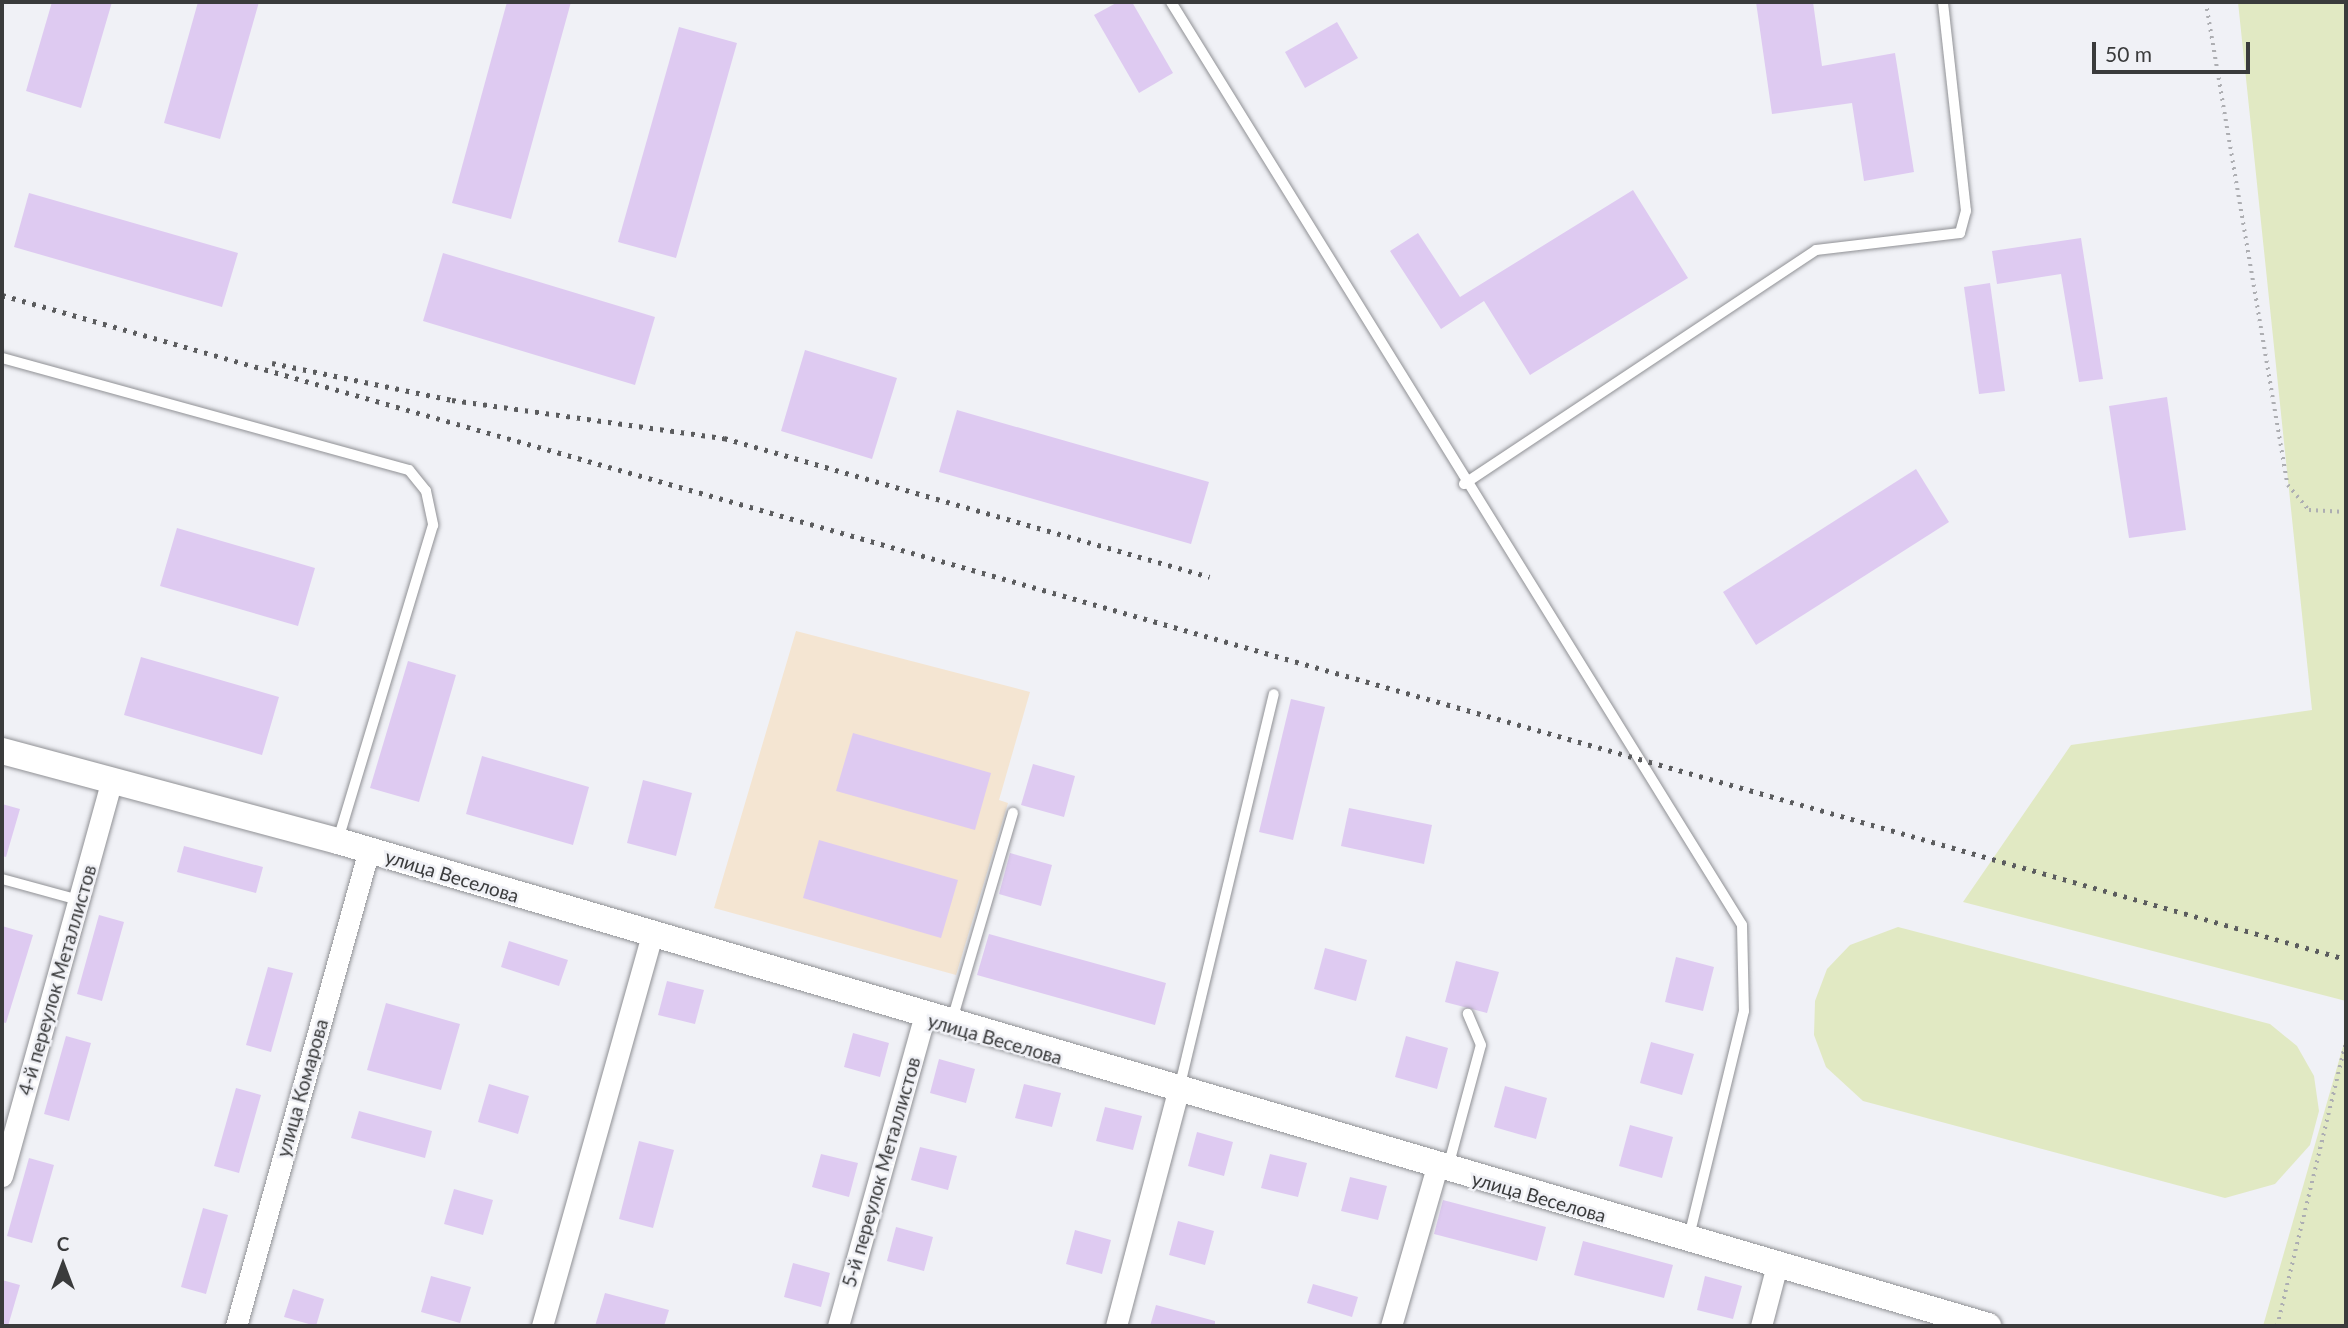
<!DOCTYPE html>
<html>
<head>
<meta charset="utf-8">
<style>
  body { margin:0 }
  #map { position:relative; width:2348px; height:1328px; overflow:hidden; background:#f0f1f6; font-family:Lato,sans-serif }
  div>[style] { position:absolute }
  .commercial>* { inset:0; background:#f4e5d2 }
  .green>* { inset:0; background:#e1e9c3 }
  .building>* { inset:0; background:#decaf1 }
  .path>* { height:3.5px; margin-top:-1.75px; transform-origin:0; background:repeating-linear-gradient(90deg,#adaeb2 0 2px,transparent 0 7px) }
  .roads { filter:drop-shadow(0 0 2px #909195) drop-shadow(0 0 2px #909195) }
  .service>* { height:10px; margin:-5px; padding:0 5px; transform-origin:5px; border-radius:5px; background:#fff }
  .minor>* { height:21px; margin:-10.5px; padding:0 10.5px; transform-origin:10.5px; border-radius:10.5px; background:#fff }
  .tertiary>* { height:26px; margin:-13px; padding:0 13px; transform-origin:13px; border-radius:13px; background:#fff }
  .rail>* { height:5px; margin-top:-2.5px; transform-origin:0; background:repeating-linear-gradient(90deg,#5b5c5e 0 3.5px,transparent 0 10.5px) }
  span { translate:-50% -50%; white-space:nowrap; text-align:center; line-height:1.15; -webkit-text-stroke:5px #f0f1f6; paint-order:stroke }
  .street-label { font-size:19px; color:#3a3b3c }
  .frame { position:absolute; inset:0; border:4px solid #3a3b3c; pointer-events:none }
  .north { position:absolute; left:28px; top:1230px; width:70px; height:70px; -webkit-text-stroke:5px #f0f1f6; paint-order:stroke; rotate:0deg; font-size:19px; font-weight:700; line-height:28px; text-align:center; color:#3a3b3c }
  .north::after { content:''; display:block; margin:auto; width:24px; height:32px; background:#3a3b3c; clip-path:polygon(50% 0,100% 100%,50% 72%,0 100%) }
  .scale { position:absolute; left:2092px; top:42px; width:158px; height:32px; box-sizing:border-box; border:4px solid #3a3b3c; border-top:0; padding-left:9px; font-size:21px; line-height:24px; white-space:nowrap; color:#3a3b3c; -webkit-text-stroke:5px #f0f1f6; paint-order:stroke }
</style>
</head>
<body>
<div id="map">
  <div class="commercial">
    <i style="clip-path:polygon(796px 631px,1030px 692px,999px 800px,1008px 803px,956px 975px,714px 908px)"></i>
  </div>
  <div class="green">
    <i style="clip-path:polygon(2238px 2px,2346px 2px,2346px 1001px,1963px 902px,2071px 745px,2312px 710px)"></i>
    <i style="clip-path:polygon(1898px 927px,2270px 1024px,2297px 1046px,2314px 1076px,2319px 1111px,2310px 1145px,2275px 1184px,2225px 1198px,1863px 1101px,1826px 1067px,1814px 1035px,1815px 1001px,1827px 969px,1850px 945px)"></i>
    <i style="clip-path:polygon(2346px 1036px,2346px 1326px,2263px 1326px)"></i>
  </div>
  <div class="building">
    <i style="clip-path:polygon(52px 2px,112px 2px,81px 108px,26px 91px)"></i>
    <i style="clip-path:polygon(198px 2px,259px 2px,220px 139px,164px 123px)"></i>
    <i style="clip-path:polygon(507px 2px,571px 2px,511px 219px,452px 203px)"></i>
    <i style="clip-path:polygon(1118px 2px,1132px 2px,1173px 73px,1139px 93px,1094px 15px)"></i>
    <i style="clip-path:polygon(1756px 2px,1813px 2px,1822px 66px,1895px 53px,1914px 172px,1864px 181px,1852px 103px,1772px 114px)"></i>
    <i style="clip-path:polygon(1337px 22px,1358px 58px,1305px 88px,1285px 52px)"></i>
    <i style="clip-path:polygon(679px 27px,737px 43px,676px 258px,618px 242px)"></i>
    <i style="clip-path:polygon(1633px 190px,1688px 278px,1530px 375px,1484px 301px,1441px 329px,1390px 251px,1418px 233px,1460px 297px)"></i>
    <i style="clip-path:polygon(29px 193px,238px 253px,222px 307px,14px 247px)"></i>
    <i style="clip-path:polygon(2081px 238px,2103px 379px,2079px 382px,2061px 274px,1997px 284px,1992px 251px)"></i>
    <i style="clip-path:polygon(443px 253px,655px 317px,635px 385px,423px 321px)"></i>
    <i style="clip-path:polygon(1990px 283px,2005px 391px,1979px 394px,1964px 287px)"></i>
    <i style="clip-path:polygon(805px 350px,897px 378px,872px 459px,781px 431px)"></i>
    <i style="clip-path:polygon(2167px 397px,2186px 530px,2129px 538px,2109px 406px)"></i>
    <i style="clip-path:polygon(957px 410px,1209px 482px,1191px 544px,939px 472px)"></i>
    <i style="clip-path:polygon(1916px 469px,1949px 522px,1756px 645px,1723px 592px)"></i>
    <i style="clip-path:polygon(177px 528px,315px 568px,298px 626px,160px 586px)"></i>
    <i style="clip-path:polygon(141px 657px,279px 697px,262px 755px,124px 715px)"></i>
    <i style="clip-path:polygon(408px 661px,456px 675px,419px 802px,370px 788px)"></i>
    <i style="clip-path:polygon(1291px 699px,1325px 707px,1293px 840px,1259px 832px)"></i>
    <i style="clip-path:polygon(853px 733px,991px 773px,975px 830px,836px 791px)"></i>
    <i style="clip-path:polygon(482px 756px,589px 787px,573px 845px,466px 814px)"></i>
    <i style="clip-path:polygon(1033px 764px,1075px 776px,1064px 817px,1021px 805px)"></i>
    <i style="clip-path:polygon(643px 780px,692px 793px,676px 856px,627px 843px)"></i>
    <i style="clip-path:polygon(2px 804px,20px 809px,6px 857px,2px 856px)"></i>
    <i style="clip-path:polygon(1349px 808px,1432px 825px,1424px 864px,1341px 846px)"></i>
    <i style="clip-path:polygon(819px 840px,958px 880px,941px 938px,803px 898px)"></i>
    <i style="clip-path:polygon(184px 846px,263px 867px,256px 893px,177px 872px)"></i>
    <i style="clip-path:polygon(1010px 853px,1052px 865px,1041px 906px,999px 894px)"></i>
    <i style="clip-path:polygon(99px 915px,124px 922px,102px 1001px,77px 994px)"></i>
    <i style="clip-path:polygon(2px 926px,33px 935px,6px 1023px,2px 1022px)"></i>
    <i style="clip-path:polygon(989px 934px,1166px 983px,1155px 1025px,977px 975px)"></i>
    <i style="clip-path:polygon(509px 941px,568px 960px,559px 986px,501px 967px)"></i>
    <i style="clip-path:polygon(1325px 948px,1367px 960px,1356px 1001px,1314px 989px)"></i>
    <i style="clip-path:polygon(1676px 957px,1714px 967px,1703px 1011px,1665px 1002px)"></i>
    <i style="clip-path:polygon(1456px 961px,1499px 972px,1487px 1013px,1445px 1002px)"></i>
    <i style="clip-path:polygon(268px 967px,293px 973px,271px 1052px,246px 1045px)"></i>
    <i style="clip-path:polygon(667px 981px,704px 990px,695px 1024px,658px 1015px)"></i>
    <i style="clip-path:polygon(386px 1003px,460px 1024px,441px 1090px,367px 1070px)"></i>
    <i style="clip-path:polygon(853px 1033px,889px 1043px,880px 1077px,844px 1067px)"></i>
    <i style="clip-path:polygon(66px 1036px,91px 1043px,69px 1121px,44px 1114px)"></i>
    <i style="clip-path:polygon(1406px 1036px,1448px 1048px,1437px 1089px,1395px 1077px)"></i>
    <i style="clip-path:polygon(1651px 1042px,1694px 1054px,1682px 1095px,1640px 1083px)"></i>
    <i style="clip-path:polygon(939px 1059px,975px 1069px,966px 1103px,930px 1093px)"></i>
    <i style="clip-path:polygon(489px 1084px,529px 1096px,518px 1134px,478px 1122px)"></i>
    <i style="clip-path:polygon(1024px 1084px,1061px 1093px,1052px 1127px,1015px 1118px)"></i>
    <i style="clip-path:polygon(1505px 1086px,1547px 1098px,1536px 1139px,1494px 1127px)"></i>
    <i style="clip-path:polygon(236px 1088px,261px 1095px,239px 1173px,214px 1166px)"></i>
    <i style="clip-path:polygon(1105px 1107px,1142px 1116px,1133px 1150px,1096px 1141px)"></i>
    <i style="clip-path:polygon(359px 1111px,432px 1131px,425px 1158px,351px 1138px)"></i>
    <i style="clip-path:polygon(1630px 1125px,1673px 1137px,1662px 1178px,1619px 1166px)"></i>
    <i style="clip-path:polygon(1197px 1132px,1233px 1142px,1224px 1176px,1188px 1166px)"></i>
    <i style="clip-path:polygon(639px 1141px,674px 1150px,653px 1228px,619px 1219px)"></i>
    <i style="clip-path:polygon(920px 1147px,957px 1156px,948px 1190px,911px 1180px)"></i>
    <i style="clip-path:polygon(821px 1154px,858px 1163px,849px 1197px,812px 1187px)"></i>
    <i style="clip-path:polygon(1270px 1154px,1307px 1163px,1298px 1197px,1261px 1188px)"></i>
    <i style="clip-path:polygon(29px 1158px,54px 1165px,32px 1243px,7px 1236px)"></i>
    <i style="clip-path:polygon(1350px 1177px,1387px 1186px,1378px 1220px,1341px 1211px)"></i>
    <i style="clip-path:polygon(454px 1189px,493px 1200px,483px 1235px,444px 1224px)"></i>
    <i style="clip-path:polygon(1443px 1200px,1546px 1227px,1537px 1261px,1434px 1234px)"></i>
    <i style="clip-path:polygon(203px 1208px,228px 1215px,206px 1294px,181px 1287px)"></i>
    <i style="clip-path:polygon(1178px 1221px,1214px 1231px,1205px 1265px,1169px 1255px)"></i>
    <i style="clip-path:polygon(896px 1227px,933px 1237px,924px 1271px,887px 1261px)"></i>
    <i style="clip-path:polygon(1075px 1230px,1111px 1240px,1102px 1274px,1066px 1264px)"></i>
    <i style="clip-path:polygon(1583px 1241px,1673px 1265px,1664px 1298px,1574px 1275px)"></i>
    <i style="clip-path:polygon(793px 1263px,830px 1273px,821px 1307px,784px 1297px)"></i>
    <i style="clip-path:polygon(431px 1276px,471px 1287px,460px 1323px,421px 1312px)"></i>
    <i style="clip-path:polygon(1705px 1276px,1742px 1286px,1733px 1319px,1697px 1310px)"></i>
    <i style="clip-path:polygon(2px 1280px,20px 1285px,8px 1326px,2px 1326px)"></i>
    <i style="clip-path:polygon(1313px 1284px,1358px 1297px,1352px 1317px,1307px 1303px)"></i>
    <i style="clip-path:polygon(293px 1289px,324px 1299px,316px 1326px,284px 1317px)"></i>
    <i style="clip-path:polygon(605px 1293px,669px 1310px,664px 1326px,595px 1326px)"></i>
    <i style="clip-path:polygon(1156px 1305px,1215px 1321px,1215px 1326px,1150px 1326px)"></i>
  </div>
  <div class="path">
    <i style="left:2206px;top:2px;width:490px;rotate:80.4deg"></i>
    <i style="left:2288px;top:485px;width:33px;rotate:50deg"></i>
    <i style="left:2309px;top:510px;width:37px;rotate:3deg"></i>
    <i style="left:2277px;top:1326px;width:294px;rotate:-76.4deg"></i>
  </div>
  <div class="roads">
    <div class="service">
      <i style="left:1171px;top:2px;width:1085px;rotate:58.26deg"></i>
      <i style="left:1742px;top:925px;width:86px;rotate:88.7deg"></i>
      <i style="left:1744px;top:1011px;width:233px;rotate:103.7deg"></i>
      <i style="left:2px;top:358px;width:422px;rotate:15.4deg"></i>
      <i style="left:409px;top:470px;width:27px;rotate:51deg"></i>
      <i style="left:426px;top:491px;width:35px;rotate:78deg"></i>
      <i style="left:433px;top:525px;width:329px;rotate:106.8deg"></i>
      <i style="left:1464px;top:484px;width:423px;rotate:-33.6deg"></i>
      <i style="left:1816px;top:250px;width:145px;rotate:-6.7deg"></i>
      <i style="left:1960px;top:233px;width:23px;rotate:-75deg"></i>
      <i style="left:1966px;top:211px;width:210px;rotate:-96.3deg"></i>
      <i style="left:2px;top:879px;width:80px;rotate:15.3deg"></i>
      <i style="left:952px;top:1020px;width:216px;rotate:-73.6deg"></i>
      <i style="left:1179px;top:1089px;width:406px;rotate:-76.5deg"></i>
      <i style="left:1448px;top:1167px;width:126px;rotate:-74.9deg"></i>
      <i style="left:1481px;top:1045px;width:34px;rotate:-113deg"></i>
    </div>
    <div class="minor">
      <i style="left:2px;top:1176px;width:408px;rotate:-74.5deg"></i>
      <i style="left:236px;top:1326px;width:494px;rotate:-74.4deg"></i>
      <i style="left:542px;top:1326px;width:404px;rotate:-74.3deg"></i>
      <i style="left:838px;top:1326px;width:319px;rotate:-74.4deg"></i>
      <i style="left:1116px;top:1326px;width:242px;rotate:-75.2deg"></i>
      <i style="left:1391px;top:1326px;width:166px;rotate:-73.9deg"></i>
      <i style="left:1761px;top:1326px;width:63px;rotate:-75.3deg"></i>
    </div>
    <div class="tertiary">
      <i style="left:2px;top:751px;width:348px;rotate:15deg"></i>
      <i style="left:338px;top:841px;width:1720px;rotate:16.38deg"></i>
    </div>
  </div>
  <div class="rail">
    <i style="left:2px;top:295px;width:2436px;rotate:15.82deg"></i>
    <i style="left:272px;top:363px;width:184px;rotate:11.6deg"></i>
    <i style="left:452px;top:400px;width:275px;rotate:8deg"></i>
    <i style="left:724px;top:438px;width:505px;rotate:15.96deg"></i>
  </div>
  <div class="street-label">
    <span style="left:452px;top:876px;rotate:17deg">улица Веселова</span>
    <span style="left:57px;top:980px;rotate:-74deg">4-й переулок Металлистов</span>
    <span style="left:995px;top:1039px;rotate:16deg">улица Веселова</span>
    <span style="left:302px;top:1088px;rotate:-74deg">улица Комарова</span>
    <span style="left:881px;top:1172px;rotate:-74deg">5-й переулок Металлистов</span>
    <span style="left:1539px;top:1197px;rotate:16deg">улица Веселова</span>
  </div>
  <div class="frame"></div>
  <div class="north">С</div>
  <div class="scale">50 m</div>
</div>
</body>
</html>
